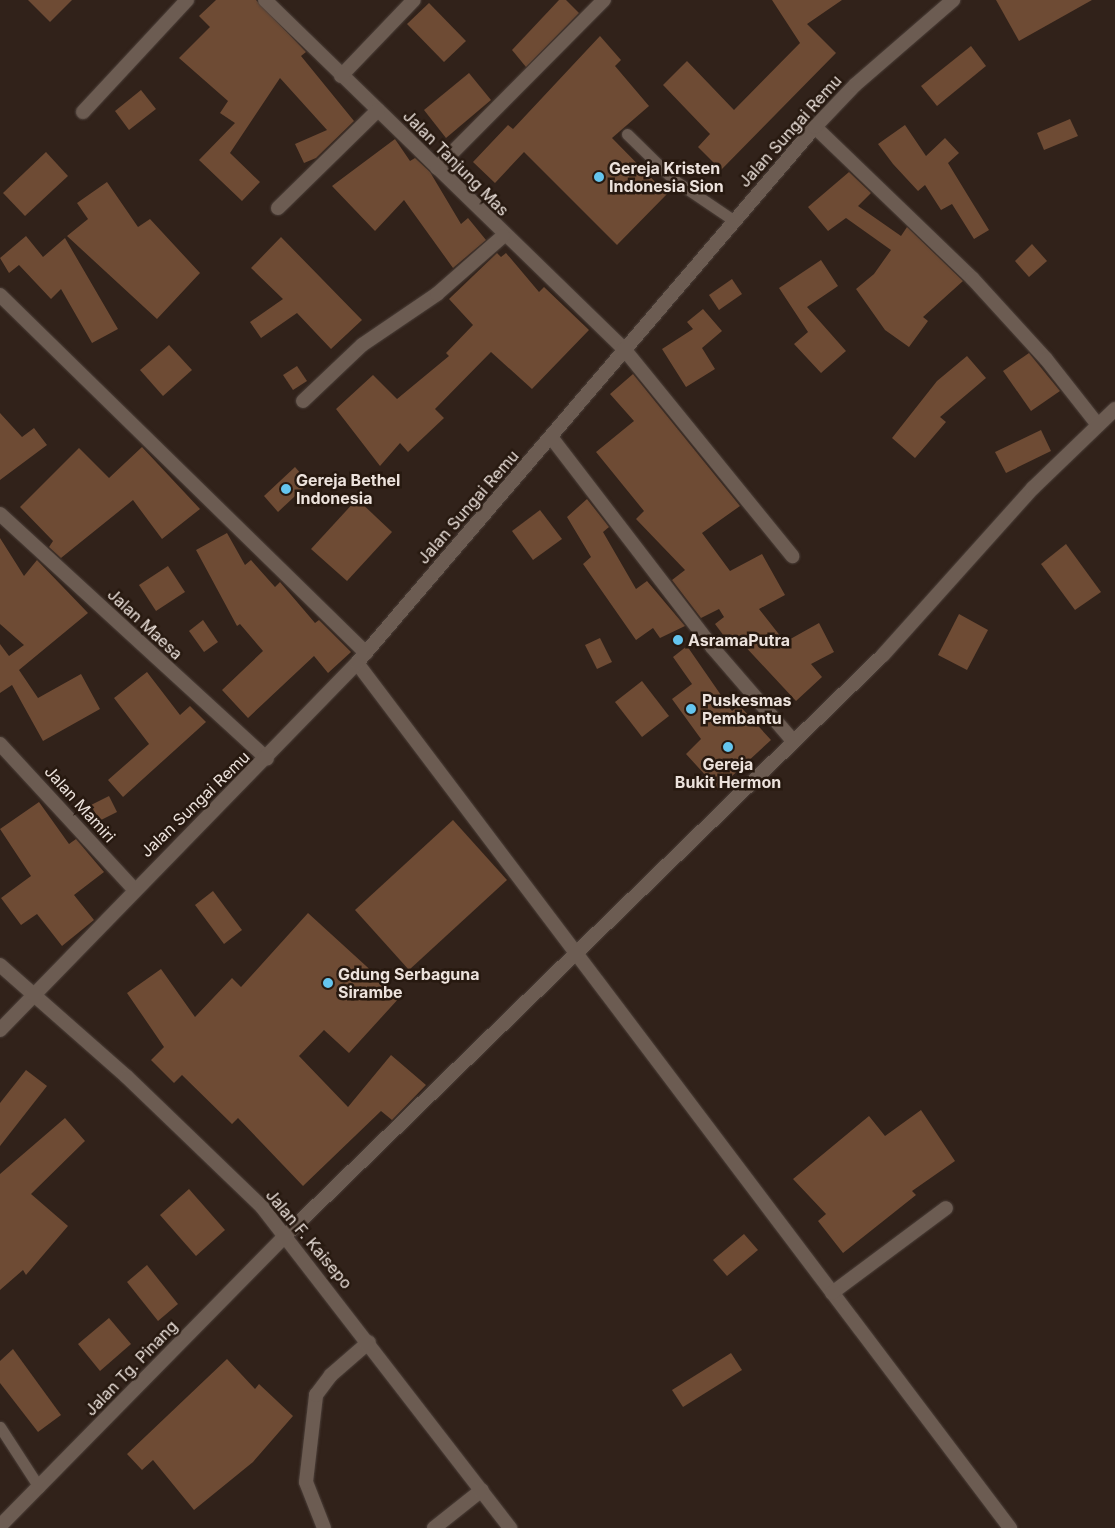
<!DOCTYPE html>
<html>
<head>
<meta charset="utf-8">
<style>
  body { margin:0 }
  #map { position:relative; width:1115px; height:1528px; overflow:hidden; background:#31221a; font-family:Inter,sans-serif }
  div>[style] { position:absolute }
  .building>* { inset:0; background:#6e4b34 }
  .roads { filter:drop-shadow(0 0 1px #4b3f39) drop-shadow(0 0 1px #4b3f39) }
  .service>* { height:11px; margin:-5.5px; padding:0 5.5px; transform-origin:5.5px; border-radius:5.5px; background:#6c5c52 }
  .minor>* { height:14px; margin:-7px; padding:0 7px; transform-origin:7px; border-radius:7px; background:#6c5c52 }
  .tertiary>* { height:14px; margin:-7px; padding:0 7px; transform-origin:7px; border-radius:7px; background:#6c5c52 }
  .dots>* { width:14px; height:14px; translate:-50% -50%; box-sizing:border-box; border:2px solid #271910; border-radius:50% }
  span { translate:-50% -50%; white-space:nowrap; text-align:center; line-height:1.15; -webkit-text-stroke:5px #271910; paint-order:stroke }
  .street-label { font-size:16px; color:#ece2dc }
  .poi-label { font-size:16px; color:#ece2dc; font-weight:700 }
  .left { translate:0 -50%; text-align:left }
</style>
</head>
<body>
<div id="map">
  <div class="building">
    <i style="clip-path:polygon(28px 0,72px 0,50px 22px)"></i>
    <i style="clip-path:polygon(216px 0,256px 0,306px 52px,301px 56px,354px 121px,316px 158px,304px 163px,295px 144px,327px 130px,280px 78px,230px 153px,260px 182px,242px 201px,199px 160px,235px 123px,220px 113px,228px 101px,179px 58px,210px 27px,199px 16px)"></i>
    <i style="clip-path:polygon(559px 0,566px 0,579px 13px,526px 67px,512px 50px)"></i>
    <i style="clip-path:polygon(772px 0,842px 0,807px 24px,836px 53px,721px 170px,698px 147px,710px 134px,663px 85px,687px 61px,734px 110px,800px 43px)"></i>
    <i style="clip-path:polygon(996px 0,1092px 0,1019px 41px)"></i>
    <i style="clip-path:polygon(429px 3px,466px 41px,444px 62px,407px 24px)"></i>
    <i style="clip-path:polygon(600px 36px,621px 60px,615px 66px,649px 106px,612px 138px,667px 194px,617px 245px,524px 152px,495px 183px,473px 162px,508px 125px,513px 129px)"></i>
    <i style="clip-path:polygon(971px 46px,986px 66px,937px 106px,921px 86px)"></i>
    <i style="clip-path:polygon(469px 73px,491px 100px,446px 138px,424px 110px)"></i>
    <i style="clip-path:polygon(141px 90px,156px 109px,129px 130px,115px 111px)"></i>
    <i style="clip-path:polygon(1070px 119px,1078px 136px,1044px 150px,1037px 133px)"></i>
    <i style="clip-path:polygon(905px 125px,926px 156px,945px 138px,959px 153px,948px 163px,989px 230px,974px 239px,952px 204px,941px 210px,925px 185px,918px 191px,893px 164px,878px 144px)"></i>
    <i style="clip-path:polygon(395px 139px,410px 161px,415px 158px,430px 172px,461px 224px,468px 218px,486px 240px,453px 268px,404px 200px,375px 231px,332px 186px)"></i>
    <i style="clip-path:polygon(46px 152px,68px 176px,25px 216px,3px 193px)"></i>
    <i style="clip-path:polygon(849px 172px,871px 193px,858px 206px,901px 236px,907px 227px,963px 281px,923px 317px,928px 321px,909px 347px,885px 330px,856px 289px,874px 274px,891px 250px,846px 218px,828px 231px,808px 207px)"></i>
    <i style="clip-path:polygon(107px 182px,138px 227px,150px 219px,200px 273px,157px 319px,67px 236px,88px 219px,77px 203px)"></i>
    <i style="clip-path:polygon(26px 236px,43px 257px,65px 238px,118px 329px,92px 343px,61px 289px,51px 299px,19px 265px,9px 273px,0 258px)"></i>
    <i style="clip-path:polygon(281px 237px,362px 320px,331px 349px,297px 313px,261px 338px,250px 322px,283px 299px,251px 268px)"></i>
    <i style="clip-path:polygon(1032px 244px,1047px 261px,1029px 277px,1015px 261px)"></i>
    <i style="clip-path:polygon(497px 253px,501px 257px,506px 253px,539px 292px,544px 287px,589px 330px,532px 389px,491px 352px,435px 409px,444px 418px,408px 452px,400px 443px,380px 466px,336px 409px,373px 375px,397px 399px,449px 356px,446px 353px,473px 325px,449px 299px)"></i>
    <i style="clip-path:polygon(821px 260px,838px 286px,807px 307px,846px 351px,821px 373px,794px 344px,808px 332px,779px 288px)"></i>
    <i style="clip-path:polygon(732px 279px,742px 294px,719px 310px,709px 295px)"></i>
    <i style="clip-path:polygon(703px 309px,722px 331px,702px 348px,715px 369px,686px 387px,662px 349px,693px 329px,687px 322px)"></i>
    <i style="clip-path:polygon(169px 345px,192px 370px,163px 396px,140px 370px)"></i>
    <i style="clip-path:polygon(1029px 353px,1060px 391px,1031px 411px,1003px 371px)"></i>
    <i style="clip-path:polygon(967px 356px,986px 378px,940px 417px,946px 422px,915px 458px,892px 438px,937px 381px)"></i>
    <i style="clip-path:polygon(297px 366px,307px 381px,293px 390px,283px 375px)"></i>
    <i style="clip-path:polygon(633px 374px,740px 506px,702px 533px,730px 571px,762px 554px,785px 595px,759px 609px,785px 642px,819px 623px,834px 652px,811px 664px,822px 677px,796px 701px,741px 642px,733px 648px,715px 624px,724px 617px,719px 609px,701px 618px,672px 580px,685px 570px,636px 519px,644px 511px,596px 452px,634px 421px,610px 394px)"></i>
    <i style="clip-path:polygon(0 413px,22px 437px,34px 428px,47px 445px,0 480px)"></i>
    <i style="clip-path:polygon(1041px 430px,1051px 451px,1006px 473px,995px 452px)"></i>
    <i style="clip-path:polygon(142px 447px,200px 509px,162px 539px,133px 500px,61px 558px,49px 547px,53px 541px,20px 507px,79px 448px,109px 478px)"></i>
    <i style="clip-path:polygon(295px 467px,309px 483px,278px 512px,264px 496px)"></i>
    <i style="clip-path:polygon(357px 499px,392px 532px,347px 581px,311px 549px)"></i>
    <i style="clip-path:polygon(587px 499px,609px 527px,603px 532px,636px 589px,647px 581px,685px 626px,660px 638px,653px 628px,636px 640px,583px 564px,591px 557px,567px 517px)"></i>
    <i style="clip-path:polygon(540px 510px,562px 539px,533px 560px,512px 531px)"></i>
    <i style="clip-path:polygon(227px 533px,245px 565px,251px 560px,275px 587px,280px 582px,315px 623px,319px 620px,351px 652px,328px 673px,314px 656px,248px 718px,222px 690px,263px 651px,240px 624px,237px 626px,196px 550px)"></i>
    <i style="clip-path:polygon(0 538px,24px 576px,37px 560px,88px 613px,19px 670px,38px 698px,81px 674px,100px 709px,43px 741px,12px 685px,0 693px,0 644px,9px 656px,24px 645px,0 624px)"></i>
    <i style="clip-path:polygon(1066px 544px,1101px 592px,1075px 610px,1041px 564px)"></i>
    <i style="clip-path:polygon(168px 566px,185px 592px,156px 611px,139px 585px)"></i>
    <i style="clip-path:polygon(959px 614px,988px 630px,967px 670px,938px 655px)"></i>
    <i style="clip-path:polygon(203px 620px,218px 642px,204px 652px,189px 631px)"></i>
    <i style="clip-path:polygon(600px 638px,612px 662px,597px 669px,585px 645px)"></i>
    <i style="clip-path:polygon(687px 646px,732px 711px,739px 705px,771px 740px,718px 789px,686px 754px,701px 739px,672px 699px,692px 684px,673px 657px)"></i>
    <i style="clip-path:polygon(147px 672px,180px 715px,190px 706px,206px 722px,123px 797px,108px 780px,149px 744px,114px 698px)"></i>
    <i style="clip-path:polygon(642px 681px,669px 716px,642px 737px,615px 702px)"></i>
    <i style="clip-path:polygon(109px 796px,117px 812px,99px 821px,91px 805px)"></i>
    <i style="clip-path:polygon(39px 802px,69px 844px,76px 839px,104px 872px,74px 895px,94px 920px,62px 946px,37px 914px,21px 925px,1px 898px,31px 876px,0 829px)"></i>
    <i style="clip-path:polygon(453px 820px,507px 880px,409px 970px,355px 910px)"></i>
    <i style="clip-path:polygon(213px 891px,242px 930px,224px 944px,195px 905px)"></i>
    <i style="clip-path:polygon(308px 913px,400px 997px,349px 1053px,324px 1030px,299px 1056px,348px 1107px,391px 1055px,426px 1085px,392px 1120px,381px 1111px,303px 1186px,238px 1118px,232px 1124px,182px 1075px,174px 1083px,151px 1060px,164px 1047px,127px 993px,161px 969px,195px 1017px,232px 978px,241px 987px)"></i>
    <i style="clip-path:polygon(26px 1070px,47px 1086px,0 1146px,0 1103px)"></i>
    <i style="clip-path:polygon(921px 1110px,955px 1161px,912px 1191px,916px 1195px,843px 1253px,818px 1221px,826px 1214px,793px 1179px,869px 1116px,885px 1136px)"></i>
    <i style="clip-path:polygon(65px 1118px,85px 1141px,31px 1194px,68px 1226px,26px 1275px,23px 1270px,0 1290px,0 1174px)"></i>
    <i style="clip-path:polygon(189px 1189px,225px 1230px,196px 1256px,160px 1215px)"></i>
    <i style="clip-path:polygon(744px 1234px,758px 1250px,727px 1276px,713px 1260px)"></i>
    <i style="clip-path:polygon(147px 1265px,178px 1304px,158px 1321px,127px 1282px)"></i>
    <i style="clip-path:polygon(109px 1318px,131px 1344px,100px 1371px,78px 1344px)"></i>
    <i style="clip-path:polygon(13px 1349px,61px 1415px,38px 1432px,0 1383px,0 1361px)"></i>
    <i style="clip-path:polygon(731px 1353px,742px 1370px,683px 1407px,672px 1390px)"></i>
    <i style="clip-path:polygon(227px 1359px,255px 1389px,259px 1384px,293px 1416px,253px 1462px,194px 1510px,153px 1460px,142px 1470px,127px 1454px)"></i>
  </div>
  <div class="roads">
    <div class="service">
      <i style="left:627px;top:134px;width:66px;rotate:44.4deg"></i>
      <i style="left:674px;top:180px;width:71px;rotate:34.1deg"></i>
      <i style="left:0;top:1427px;width:72px;rotate:57deg"></i>
    </div>
    <div class="minor">
      <i style="left:265px;top:0;width:501px;rotate:44.19deg"></i>
      <i style="left:624px;top:349px;width:267px;rotate:50.9deg"></i>
      <i style="left:341px;top:76px;width:105px;rotate:-46.2deg"></i>
      <i style="left:83px;top:112px;width:153px;rotate:-47.1deg"></i>
      <i style="left:815px;top:127px;width:218px;rotate:43.9deg"></i>
      <i style="left:972px;top:278px;width:110px;rotate:47.6deg"></i>
      <i style="left:1046px;top:359px;width:84px;rotate:51.8deg"></i>
      <i style="left:437px;top:168px;width:237px;rotate:-45.2deg"></i>
      <i style="left:278px;top:208px;width:140px;rotate:-44.4deg"></i>
      <i style="left:0;top:295px;width:512px;rotate:44.37deg"></i>
      <i style="left:303px;top:401px;width:81px;rotate:-43.5deg"></i>
      <i style="left:362px;top:345px;width:91px;rotate:-34.2deg"></i>
      <i style="left:437px;top:294px;width:88px;rotate:-41.3deg"></i>
      <i style="left:551px;top:437px;width:265px;rotate:52.5deg"></i>
      <i style="left:712px;top:647px;width:124px;rotate:49.2deg"></i>
      <i style="left:0;top:514px;width:362px;rotate:42.5deg"></i>
      <i style="left:357px;top:663px;width:1084px;rotate:52.95deg"></i>
      <i style="left:0;top:744px;width:197px;rotate:47.3deg"></i>
      <i style="left:0;top:1030px;width:512px;rotate:-45.79deg"></i>
      <i style="left:357px;top:663px;width:705px;rotate:-49.49deg"></i>
      <i style="left:815px;top:127px;width:58px;rotate:-46.4deg"></i>
      <i style="left:855px;top:85px;width:130px;rotate:-40.9deg"></i>
      <i style="left:832px;top:1293px;width:142px;rotate:-36.7deg"></i>
      <i style="left:0;top:1526px;width:408px;rotate:-45.5deg"></i>
      <i style="left:286px;top:1235px;width:832px;rotate:-44.17deg"></i>
      <i style="left:883px;top:655px;width:224px;rotate:-48.1deg"></i>
      <i style="left:1033px;top:488px;width:114px;rotate:-43.9deg"></i>
      <i style="left:324px;top:1528px;width:49px;rotate:-111.4deg"></i>
      <i style="left:306px;top:1482px;width:88px;rotate:-83.4deg"></i>
      <i style="left:316px;top:1395px;width:25px;rotate:-53deg"></i>
      <i style="left:331px;top:1375px;width:50px;rotate:-41deg"></i>
      <i style="left:434px;top:1528px;width:61px;rotate:-38.4deg"></i>
    </div>
    <div class="tertiary">
      <i style="left:0;top:965px;width:169px;rotate:41.4deg"></i>
      <i style="left:127px;top:1077px;width:187px;rotate:43.9deg"></i>
      <i style="left:262px;top:1207px;width:406px;rotate:52.3deg"></i>
    </div>
  </div>
  <div class="dots">
    <i style="left:599px;top:177px;background:#65c5ee"></i>
    <i style="left:286px;top:489px;background:#65c5ee"></i>
    <i style="left:678px;top:640px;background:#65c5ee"></i>
    <i style="left:691px;top:709px;background:#65c5ee"></i>
    <i style="left:728px;top:747px;background:#65c5ee"></i>
    <i style="left:328px;top:983px;background:#65c5ee"></i>
  </div>
  <div class="street-label">
    <span style="left:790px;top:131px;rotate:-48deg">Jalan Sungai Remu</span>
    <span style="left:456px;top:163px;rotate:45deg">Jalan Tanjung Mas</span>
    <span style="left:468px;top:507px;rotate:-49deg">Jalan Sungai Remu</span>
    <span style="left:145px;top:624px;rotate:43deg">Jalan Maesa</span>
    <span style="left:80px;top:804px;rotate:48deg">Jalan Mamiri</span>
    <span style="left:195px;top:804px;rotate:-44deg">Jalan Sungai Remu</span>
    <span style="left:309px;top:1239px;rotate:50deg">Jalan F. Kaisepo</span>
    <span style="left:131px;top:1368px;rotate:-46deg">Jalan Tg. Pinang</span>
  </div>
  <div class="poi-label">
    <span class="left" style="left:609px;top:177px">Gereja Kristen<br>Indonesia Sion</span>
    <span class="left" style="left:296px;top:489px">Gereja Bethel<br>Indonesia</span>
    <span class="left" style="left:688px;top:640px">AsramaPutra</span>
    <span class="left" style="left:702px;top:709px">Puskesmas<br>Pembantu</span>
    <span style="left:728px;top:773px">Gereja<br>Bukit Hermon</span>
    <span class="left" style="left:338px;top:983px">Gdung Serbaguna<br>Sirambe</span>
  </div>
</div>
</body>
</html>
